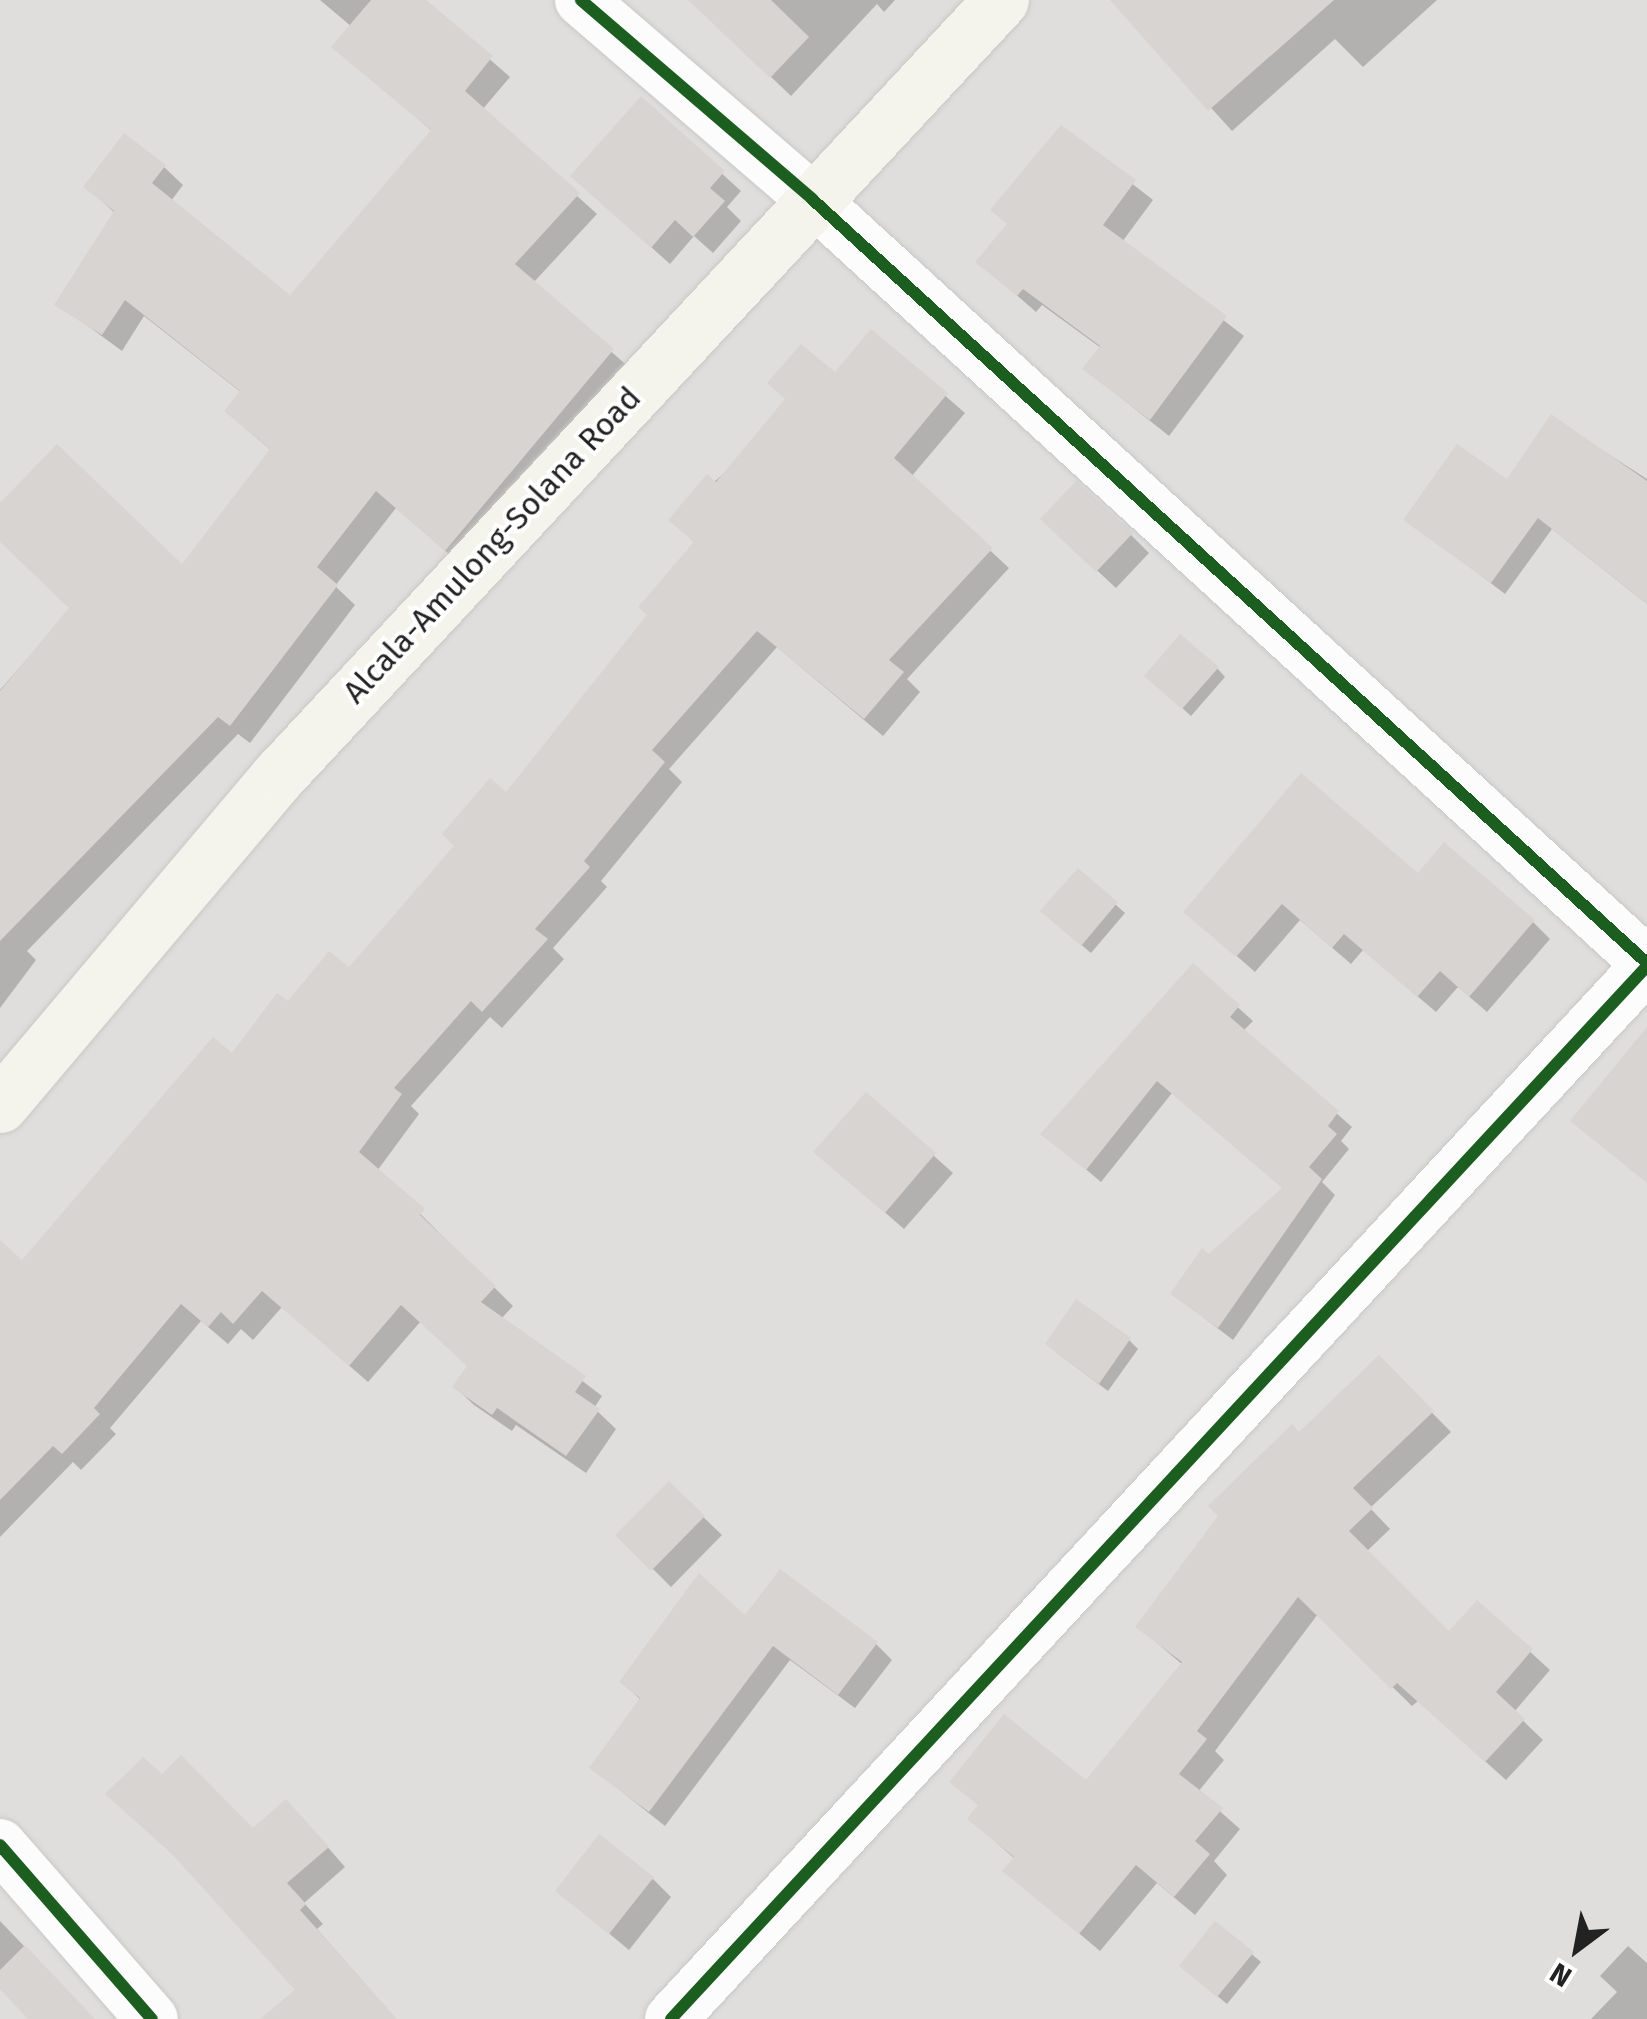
<!DOCTYPE html>
<html>
<head>
<meta charset="utf-8">
<style>
  body { margin:0 }
  #map { position:relative; width:1647px; height:2019px; overflow:hidden; background:#f0eeeb; font-family:"Fira Sans",sans-serif }
  div>[style] { position:absolute }
  .residential>* { inset:0; background:#dfdedc }
  .shadow>* { inset:0; background:#0003 }
  .building>* { inset:0; background:#d7d4d2 }
  .roads { filter:drop-shadow(0 0 2px #c9c8c7) drop-shadow(0 0 2px #c9c8c7) }
  .street>* { height:52px; margin:-26px; padding:0 26px; transform-origin:26px; border-radius:26px; background:#fdfcfc }
  .secondary>* { height:55px; margin:-27.5px; padding:0 27.5px; transform-origin:27.5px; border-radius:27.5px; background:#f4f4ed }
  .cycleway>* { height:12px; margin:-6px; padding:0 6px; transform-origin:6px; border-radius:6px; background:#1b5e20 }
  span { translate:-50% -50%; white-space:nowrap; text-align:center; line-height:1.15; -webkit-text-stroke:8px #fff; paint-order:stroke }
  .street-label { font-size:32px; color:#222 }
  .north { position:absolute; left:1527px; top:1899px; width:100px; height:100px; -webkit-text-stroke:8px #fff; paint-order:stroke; rotate:212deg; font-size:28px; font-weight:700; line-height:40px; text-align:center; color:#222 }
  .north::after { content:''; display:block; margin:auto; width:35px; height:45px; background:#222; clip-path:polygon(50% 0,100% 100%,50% 72%,0 100%) }
</style>
</head>
<body>
<div id="map">
  <div class="residential">
    <i style="clip-path:polygon(0 0,1647px 0,1647px 2019px,0 2019px)"></i>
  </div>
  <div class="shadow">
    <i style="clip-path:polygon(320px 0,422px 0,510px 77px,482px 110px,597px 214px,533px 283px,631px 369px,465px 568px,396px 508px,335px 586px,355px 605px,250px 743px,238px 734px,27px 951px,36px 960px,0 1008px,0 690px,72px 608px,0 539px,0 507px,182px 567px,272px 451px,246px 429px,242px 393px,144px 316px,122px 351px,58px 304px,116px 214px,86px 187px,164px 167px,183px 185px,171px 201px,291px 298px,433px 132px,335px 47px,352px 27px)"></i>
    <i style="clip-path:polygon(708px 0,895px 0,884px 12px,877px 4px,791px 96px,720px 28px)"></i>
    <i style="clip-path:polygon(1150px 0,1437px 0,1363px 67px,1335px 39px,1232px 131px,1130px 18px)"></i>
    <i style="clip-path:polygon(641px 100px,741px 191px,727px 207px,741px 221px,713px 253px,694px 236px,670px 264px,592px 194px)"></i>
    <i style="clip-path:polygon(1061px 128px,1153px 200px,1122px 242px,1244px 336px,1169px 436px,1085px 369px,1101px 348px,1042px 305px,1036px 312px,979px 262px,1009px 225px)"></i>
    <i style="clip-path:polygon(872px 332px,965px 413px,911px 477px,1009px 568px,907px 679px,920px 692px,883px 736px,777px 647px,669px 769px,682px 782px,601px 881px,607px 887px,553px 948px,564px 959px,502px 1028px,490px 1017px,411px 1106px,419px 1114px,377px 1171px,513px 1306px,501px 1319px,602px 1396px,594px 1408px,616px 1429px,586px 1473px,516px 1425px,512px 1431px,474px 1405px,455px 1387px,470px 1366px,421px 1321px,368px 1382px,282px 1307px,253px 1340px,241px 1329px,228px 1344px,201px 1321px,110px 1428px,116px 1434px,81px 1470px,73px 1462px,0 1537px,0 1289px,288px 1004px,349px 970px,506px 796px,650px 616px,695px 543px,671px 520px,835px 375px)"></i>
    <i style="clip-path:polygon(1552px 418px,1647px 479px,1647px 604px,1552px 529px,1505px 594px,1407px 519px,1507px 482px)"></i>
    <i style="clip-path:polygon(1131px 535px,1149px 553px,1116px 588px,1061px 537px)"></i>
    <i style="clip-path:polygon(1217px 668px,1225px 677px,1191px 716px,1156px 684px)"></i>
    <i style="clip-path:polygon(1078px 871px,1125px 913px,1091px 953px,1052px 920px)"></i>
    <i style="clip-path:polygon(1418px 876px,1533px 922px,1550px 939px,1487px 1012px,1458px 987px,1436px 1012px,1363px 950px,1351px 964px,1300px 920px,1255px 972px,1187px 912px)"></i>
    <i style="clip-path:polygon(1193px 967px,1253px 1021px,1243px 1031px,1352px 1127px,1341px 1141px,1349px 1149px,1322px 1182px,1335px 1195px,1233px 1340px,1173px 1294px,1285px 1189px,1172px 1093px,1101px 1182px,1044px 1134px)"></i>
    <i style="clip-path:polygon(866px 1095px,953px 1173px,904px 1229px,835px 1169px)"></i>
    <i style="clip-path:polygon(1129px 1340px,1138px 1349px,1108px 1391px,1056px 1352px)"></i>
    <i style="clip-path:polygon(1379px 1359px,1451px 1432px,1370px 1508px,1390px 1529px,1366px 1552px,1449px 1635px,1477px 1603px,1550px 1670px,1514px 1712px,1543px 1740px,1506px 1780px,1418px 1701px,1412px 1706px,1318px 1614px,1215px 1751px,1224px 1760px,1198px 1792px,1240px 1829px,1214px 1861px,1227px 1875px,1195px 1915px,1157px 1883px,1100px 1951px,1005px 1871px,1015px 1859px,970px 1819px,980px 1807px,953px 1782px,1087px 1784px,1183px 1665px,1138px 1627px,1300px 1436px)"></i>
    <i style="clip-path:polygon(669px 1484px,722px 1535px,671px 1587px,619px 1535px)"></i>
    <i style="clip-path:polygon(745px 1619px,876px 1644px,892px 1660px,855px 1708px,790px 1660px,665px 1826px,592px 1768px,642px 1701px,622px 1682px)"></i>
    <i style="clip-path:polygon(162px 1778px,253px 1832px,304px 1820px,345px 1867px,304px 1903px,323px 1924px,317px 1929px,396px 2019px,288px 2019px,298px 1990px)"></i>
    <i style="clip-path:polygon(653px 1879px,671px 1897px,629px 1950px,558px 1891px)"></i>
    <i style="clip-path:polygon(0 1921px,94px 2019px,32px 2019px,0 1985px)"></i>
    <i style="clip-path:polygon(1216px 1924px,1261px 1962px,1227px 2004px,1191px 1974px)"></i>
    <i style="clip-path:polygon(1628px 1946px,1647px 1963px,1647px 2019px,1591px 2019px,1617px 1992px,1600px 1976px)"></i>
  </div>
  <div class="building">
    <i style="clip-path:polygon(371px 0,426px 0,493px 56px,465px 91px,580px 193px,515px 264px,614px 349px,445px 551px,376px 491px,317px 567px,338px 585px,230px 726px,218px 717px,0 941px,0 691px,69px 608px,0 542px,0 503px,57px 444px,182px 564px,270px 449px,224px 411px,240px 391px,125px 300px,102px 335px,54px 305px,114px 211px,83px 187px,124px 133px,166px 165px,152px 183px,290px 295px,431px 130px,331px 47px)"></i>
    <i style="clip-path:polygon(688px 0,771px 0,809px 37px,770px 78px)"></i>
    <i style="clip-path:polygon(1110px 0,1334px 0,1208px 111px)"></i>
    <i style="clip-path:polygon(641px 96px,725px 171px,710px 188px,725px 201px,693px 237px,675px 220px,651px 248px,570px 176px)"></i>
    <i style="clip-path:polygon(1061px 125px,1136px 180px,1103px 225px,1227px 316px,1150px 420px,1082px 369px,1100px 346px,1023px 289px,1017px 296px,975px 262px,1007px 224px,990px 210px)"></i>
    <i style="clip-path:polygon(871px 329px,948px 393px,894px 458px,993px 548px,889px 660px,904px 672px,864px 719px,757px 631px,652px 750px,665px 762px,584px 861px,590px 867px,535px 929px,548px 939px,482px 1012px,471px 1001px,394px 1088px,402px 1094px,359px 1152px,425px 1209px,420px 1215px,496px 1286px,481px 1302px,586px 1376px,575px 1392px,600px 1409px,566px 1456px,497px 1408px,492px 1415px,452px 1387px,467px 1366px,401px 1305px,349px 1366px,262px 1291px,233px 1324px,221px 1312px,208px 1327px,181px 1304px,94px 1408px,100px 1414px,62px 1454px,53px 1446px,0 1500px,0 1240px,22px 1260px,213px 1037px,232px 1053px,277px 993px,288px 1001px,329px 951px,349px 967px,454px 846px,442px 834px,490px 778px,506px 792px,647px 615px,638px 607px,694px 542px,668px 520px,707px 474px,716px 482px,785px 399px,767px 383px,801px 344px,835px 372px)"></i>
    <i style="clip-path:polygon(1551px 414px,1647px 481px,1647px 604px,1538px 518px,1491px 583px,1403px 520px,1457px 444px,1507px 479px)"></i>
    <i style="clip-path:polygon(1076px 481px,1133px 533px,1096px 572px,1040px 519px)"></i>
    <i style="clip-path:polygon(1180px 634px,1219px 667px,1182px 709px,1144px 676px)"></i>
    <i style="clip-path:polygon(1301px 773px,1418px 873px,1444px 842px,1535px 920px,1469px 997px,1440px 971px,1417px 997px,1344px 934px,1332px 948px,1282px 904px,1236px 957px,1183px 912px)"></i>
    <i style="clip-path:polygon(1078px 868px,1118px 902px,1081px 946px,1040px 911px)"></i>
    <i style="clip-path:polygon(1193px 963px,1240px 1005px,1230px 1017px,1339px 1111px,1328px 1126px,1337px 1134px,1309px 1167px,1322px 1179px,1218px 1328px,1170px 1294px,1202px 1248px,1209px 1254px,1282px 1188px,1157px 1081px,1086px 1170px,1040px 1134px)"></i>
    <i style="clip-path:polygon(1647px 1027px,1647px 1183px,1570px 1121px)"></i>
    <i style="clip-path:polygon(866px 1092px,936px 1153px,885px 1213px,813px 1152px)"></i>
    <i style="clip-path:polygon(1076px 1299px,1131px 1338px,1099px 1384px,1045px 1344px)"></i>
    <i style="clip-path:polygon(1379px 1355px,1434px 1411px,1353px 1488px,1373px 1508px,1349px 1531px,1449px 1631px,1477px 1600px,1533px 1649px,1496px 1692px,1525px 1719px,1485px 1762px,1397px 1683px,1391px 1689px,1298px 1597px,1197px 1731px,1207px 1739px,1179px 1774px,1223px 1808px,1195px 1841px,1210px 1854px,1174px 1897px,1136px 1865px,1079px 1934px,1002px 1871px,1014px 1857px,967px 1819px,978px 1805px,949px 1782px,1004px 1714px,1086px 1780px,1182px 1662px,1135px 1627px,1218px 1516px,1208px 1506px,1292px 1424px,1299px 1432px)"></i>
    <i style="clip-path:polygon(669px 1481px,705px 1516px,651px 1571px,615px 1535px)"></i>
    <i style="clip-path:polygon(780px 1569px,878px 1642px,838px 1695px,773px 1646px,649px 1812px,589px 1768px,640px 1698px,619px 1682px,699px 1573px,745px 1615px)"></i>
    <i style="clip-path:polygon(181px 1755px,253px 1828px,286px 1799px,329px 1847px,287px 1883px,306px 1904px,300px 1910px,397px 2019px,260px 2019px,295px 1990px,173px 1855px,105px 1794px,143px 1757px,162px 1774px)"></i>
    <i style="clip-path:polygon(599px 1834px,654px 1877px,609px 1934px,555px 1891px)"></i>
    <i style="clip-path:polygon(1215px 1921px,1254px 1952px,1217px 1997px,1179px 1966px)"></i>
    <i style="clip-path:polygon(25px 1945px,95px 2019px,28px 2019px,0 1989px,0 1970px)"></i>
  </div>
  <div class="roads">
    <div class="street">
      <i style="left:581px;top:0;width:305px;rotate:40.7deg"></i>
      <i style="left:812px;top:199px;width:1132px;rotate:42.46deg"></i>
      <i style="left:0;top:1845px;width:231px;rotate:48.9deg"></i>
      <i style="left:671px;top:2019px;width:1436px;rotate:-47.17deg"></i>
    </div>
    <div class="secondary">
      <i style="left:0;top:1105px;width:432px;rotate:-49.8deg"></i>
      <i style="left:279px;top:775px;width:1059px;rotate:-47.03deg"></i>
    </div>
  </div>
  <div class="cycleway">
    <i style="left:581px;top:0;width:305px;rotate:40.7deg"></i>
    <i style="left:812px;top:199px;width:1132px;rotate:42.46deg"></i>
    <i style="left:0;top:1845px;width:231px;rotate:48.9deg"></i>
    <i style="left:671px;top:2019px;width:1436px;rotate:-47.17deg"></i>
  </div>
  <div class="street-label">
    <span style="left:492px;top:545px;rotate:-47deg">Alcala-Amulong-Solana Road</span>
  </div>
  <div class="north">N</div>
</div>
</body>
</html>
